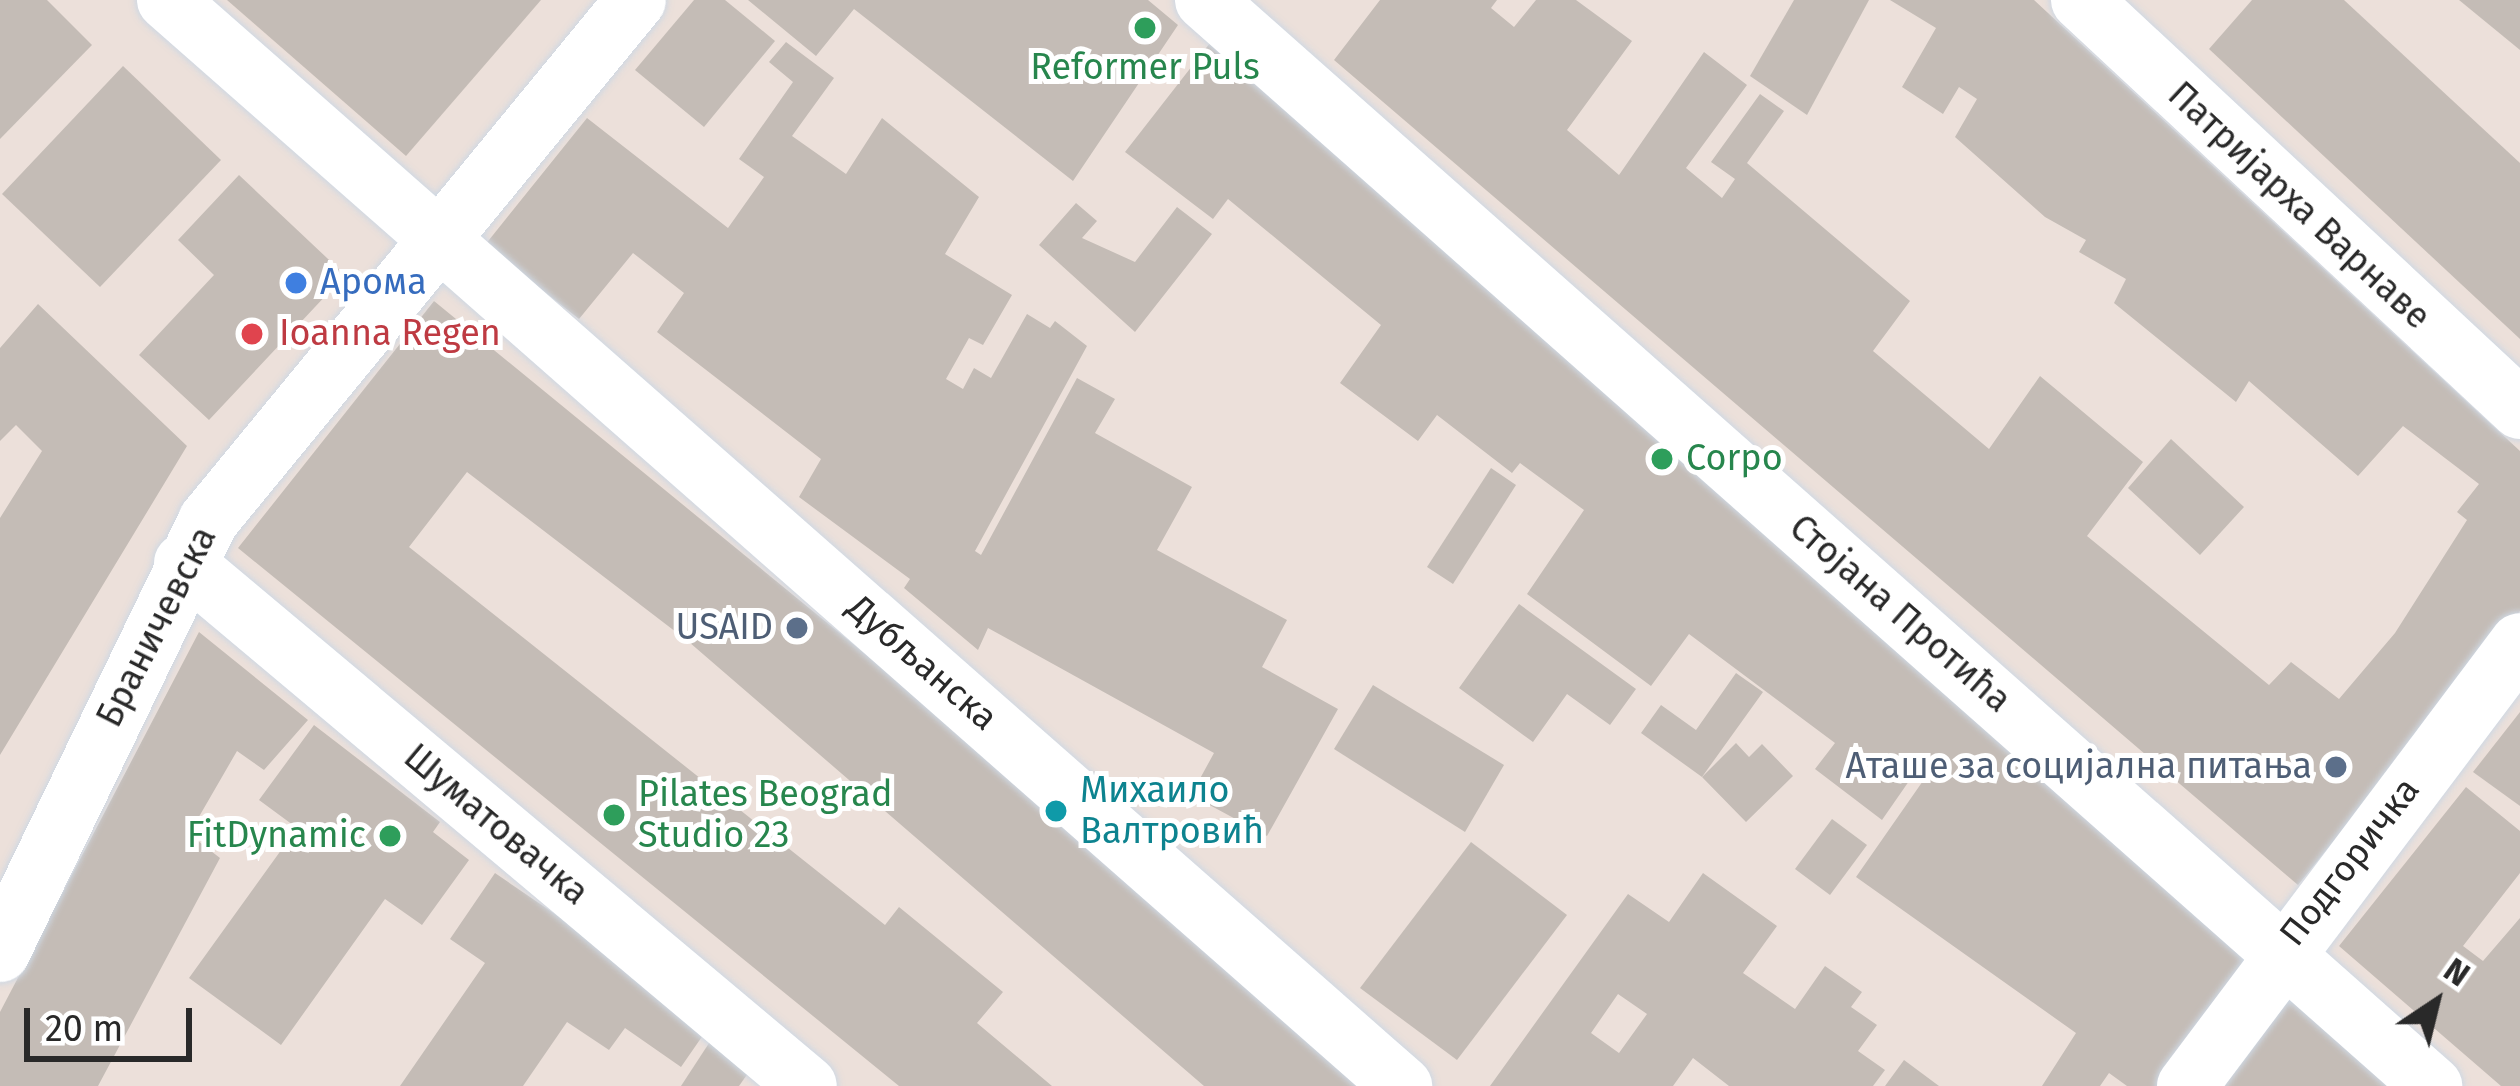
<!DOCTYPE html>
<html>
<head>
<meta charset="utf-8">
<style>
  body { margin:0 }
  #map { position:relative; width:2520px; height:1086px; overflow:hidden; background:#ece0da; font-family:"Fira Sans",sans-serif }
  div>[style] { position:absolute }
  .building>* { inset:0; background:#c4bcb6 }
  .roads { filter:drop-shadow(0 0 3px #cfd8e3) drop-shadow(0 0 3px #cfd8e3) }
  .minor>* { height:60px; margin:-30px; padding:0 30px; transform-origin:30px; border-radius:30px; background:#fff }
  .dots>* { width:33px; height:33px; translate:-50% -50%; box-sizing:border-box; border:6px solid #fff; border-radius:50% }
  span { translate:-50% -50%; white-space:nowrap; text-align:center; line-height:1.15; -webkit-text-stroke:10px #fff; paint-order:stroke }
  .leisure-label { font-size:36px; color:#27864d }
  .left { translate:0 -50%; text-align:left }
  .right { translate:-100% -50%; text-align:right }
  .street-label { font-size:36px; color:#292929 }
  .shop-label { font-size:36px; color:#366cbe }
  .health-label { font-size:36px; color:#be3a42 }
  .service-label { font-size:36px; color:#4e5e75 }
  .culture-label { font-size:36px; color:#0d838f }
  .north { position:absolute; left:2376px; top:942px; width:120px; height:120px; -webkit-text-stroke:9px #fff; paint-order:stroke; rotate:35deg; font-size:33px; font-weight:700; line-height:48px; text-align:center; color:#292929 }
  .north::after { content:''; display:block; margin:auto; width:42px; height:54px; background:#292929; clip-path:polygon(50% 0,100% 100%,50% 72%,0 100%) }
  .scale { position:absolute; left:24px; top:1008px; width:168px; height:54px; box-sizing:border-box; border:6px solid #292929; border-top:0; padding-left:15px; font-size:36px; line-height:42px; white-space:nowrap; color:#292929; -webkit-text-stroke:9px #fff; paint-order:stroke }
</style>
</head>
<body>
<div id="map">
  <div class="building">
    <i style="clip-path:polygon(0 0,47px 0,92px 45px,0 139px)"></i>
    <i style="clip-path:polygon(227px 0,541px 0,406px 156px)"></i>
    <i style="clip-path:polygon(694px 0,725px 0,775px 41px,704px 127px,635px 70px)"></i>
    <i style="clip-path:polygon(748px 0,1148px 0,1178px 25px,1073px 181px,854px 9px,816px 56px)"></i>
    <i style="clip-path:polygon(1380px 0,1497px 0,1491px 8px,1514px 27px,1536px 0,1576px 0,1632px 41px,1567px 130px,1619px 175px,1704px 52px,1747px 85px,1686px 168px,1722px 198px,1735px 179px,1711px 162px,1760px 94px,1784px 111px,1747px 163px,1910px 301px,1873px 351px,1989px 449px,2040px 376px,2143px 462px,2087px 536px,2269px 685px,2291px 662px,2339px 699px,2395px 633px,2467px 520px,2457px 512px,2479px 484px,2403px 426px,2358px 476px,2249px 381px,2236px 402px,2114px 303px,2126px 279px,2079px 252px,2086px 240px,2045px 217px,1955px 137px,1977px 99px,1959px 87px,1943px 114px,1902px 87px,1936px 28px,1890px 0,2034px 0,2520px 451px,2520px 611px,2298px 885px,1334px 60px)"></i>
    <i style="clip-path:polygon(1794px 0,1869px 0,1807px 115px,1750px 76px)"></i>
    <i style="clip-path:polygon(2252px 0,2344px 0,2520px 163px,2520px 339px,2209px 49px)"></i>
    <i style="clip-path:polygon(2459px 0,2520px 0,2520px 50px)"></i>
    <i style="clip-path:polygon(786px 42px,834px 78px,792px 136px,846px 174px,882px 118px,979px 197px,945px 254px,1012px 295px,983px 345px,969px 338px,946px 379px,963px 389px,974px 368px,991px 378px,1027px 314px,1050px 328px,1055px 321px,1087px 346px,975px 551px,981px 555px,1077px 378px,1115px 399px,1095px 433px,1192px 487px,1157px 550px,1287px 620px,1262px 667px,1338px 709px,1267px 836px,1191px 795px,1214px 753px,988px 628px,978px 650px,904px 588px,910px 579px,799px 497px,821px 459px,657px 332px,684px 293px,633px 253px,579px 319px,485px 245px,587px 118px,728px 228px,764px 177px,739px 159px,793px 82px,769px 62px)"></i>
    <i style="clip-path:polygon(1210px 43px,2249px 960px,2160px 1086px,2127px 1086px,2109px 1073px,2100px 1086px,2042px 1086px,2076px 1033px,1856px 877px,1925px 778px,1916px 771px,1882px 820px,1815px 769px,1835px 743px,1689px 634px,1651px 686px,1527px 594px,1584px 510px,1520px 463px,1512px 473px,1437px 415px,1418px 441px,1340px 383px,1381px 325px,1228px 199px,1213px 219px,1125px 152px)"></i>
    <i style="clip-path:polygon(123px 66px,221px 160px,100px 287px,2px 194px)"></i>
    <i style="clip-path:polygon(239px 175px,345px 275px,209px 420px,139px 355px,214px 275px,178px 240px)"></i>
    <i style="clip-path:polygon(1076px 203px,1097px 221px,1082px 238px,1135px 262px,1177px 207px,1212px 234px,1135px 332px,1039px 245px)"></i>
    <i style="clip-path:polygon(434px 301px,1117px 860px,1373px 1086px,1204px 1086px,689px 642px,467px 472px,409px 547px,885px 925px,899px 907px,1003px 992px,977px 1023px,1052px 1086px,899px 1086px,238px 548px)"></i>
    <i style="clip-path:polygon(38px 304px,187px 446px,0 755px,0 518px,42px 451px,16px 425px,0 441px,0 348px)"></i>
    <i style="clip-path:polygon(2171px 439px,2244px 507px,2200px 555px,2128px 488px)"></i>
    <i style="clip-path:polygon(1491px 468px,1516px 485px,1453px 584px,1427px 567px)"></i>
    <i style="clip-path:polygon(1519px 604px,1636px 689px,1610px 725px,1567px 694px,1533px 742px,1459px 688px)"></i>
    <i style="clip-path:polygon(199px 632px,308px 720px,264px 770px,237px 751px,189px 834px,220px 858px,98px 1086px,0 1086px,0 1012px)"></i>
    <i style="clip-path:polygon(1736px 673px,1763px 692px,1702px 777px,1641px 733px,1661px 705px,1696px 730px)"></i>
    <i style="clip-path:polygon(1373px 685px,1504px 765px,1465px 832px,1334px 749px)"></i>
    <i style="clip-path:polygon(2520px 712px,2520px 806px,2473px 772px)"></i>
    <i style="clip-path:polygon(314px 725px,440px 822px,433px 832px,469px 860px,422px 925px,385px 899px,281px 1045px,189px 978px,297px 828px,259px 800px)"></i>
    <i style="clip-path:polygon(1736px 743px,1749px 757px,1762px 744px,1793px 776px,1746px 822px,1702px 777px)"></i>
    <i style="clip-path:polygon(2466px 787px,2520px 831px,2520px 873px,2463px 946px,2483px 961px,2520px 918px,2520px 1086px,2501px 1086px,2339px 946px)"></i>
    <i style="clip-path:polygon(1832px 819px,1867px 845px,1830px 895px,1795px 869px)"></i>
    <i style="clip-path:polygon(1471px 842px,1567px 915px,1457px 1060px,1360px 988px)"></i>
    <i style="clip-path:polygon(495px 873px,656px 983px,708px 1028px,681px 1067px,625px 1028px,609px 1050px,567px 1022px,523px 1086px,400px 1086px,485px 963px,450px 939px)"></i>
    <i style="clip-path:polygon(evenodd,1703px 873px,1777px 926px,1743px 973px,1795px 1009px,1825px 966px,1862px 992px,1851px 1007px,1877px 1025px,1858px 1051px,1885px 1070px,1873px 1086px,1729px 1086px,1693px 1058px,1673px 1086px,1490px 1086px,1628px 894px,1669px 922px,1703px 873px,1618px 994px,1647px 1014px,1619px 1053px,1591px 1033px,1618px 994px)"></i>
    <i style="clip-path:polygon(2284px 994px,2393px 1086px,2221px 1086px)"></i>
    <i style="clip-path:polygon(713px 1037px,751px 1069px,739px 1086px,681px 1086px)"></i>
    <i style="clip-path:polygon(1904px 1060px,1939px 1086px,1885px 1086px)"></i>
  </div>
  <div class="roads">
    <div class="minor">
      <i style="left:167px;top:0;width:1645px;rotate:41.33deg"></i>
      <i style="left:1205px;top:0;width:1639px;rotate:41.51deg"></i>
      <i style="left:2081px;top:0;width:600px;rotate:42.97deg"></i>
      <i style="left:184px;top:563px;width:813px;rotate:40.01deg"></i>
      <i style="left:0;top:952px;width:479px;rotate:-64.2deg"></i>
      <i style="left:208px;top:521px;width:674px;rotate:-50.6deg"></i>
      <i style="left:2187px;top:1086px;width:554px;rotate:-53.07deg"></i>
    </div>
  </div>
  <div class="dots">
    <i style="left:1145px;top:28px;background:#2e9e5b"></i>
    <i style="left:296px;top:283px;background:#3f7fe0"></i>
    <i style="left:252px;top:334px;background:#e0444e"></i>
    <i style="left:1662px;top:459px;background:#2e9e5b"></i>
    <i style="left:797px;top:628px;background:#5c6f8a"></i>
    <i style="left:2336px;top:767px;background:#5c6f8a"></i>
    <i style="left:1056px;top:811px;background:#0f9aa8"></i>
    <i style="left:614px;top:815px;background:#2e9e5b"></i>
    <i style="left:390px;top:836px;background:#2e9e5b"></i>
  </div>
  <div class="leisure-label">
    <span style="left:1145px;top:68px">Reformer Puls</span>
    <span class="left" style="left:1686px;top:459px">Corpo</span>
    <span class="left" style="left:638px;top:815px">Pilates Beograd<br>Studio 23</span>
    <span class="right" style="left:366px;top:836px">FitDynamic</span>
  </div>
  <div class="street-label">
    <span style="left:2299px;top:206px;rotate:43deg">Патријарха Варнаве</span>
    <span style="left:1900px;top:614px;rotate:41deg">Стојана Протића</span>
    <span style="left:157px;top:627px;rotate:-63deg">Браничевска</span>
    <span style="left:922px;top:663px;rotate:41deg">Дубљанска</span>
    <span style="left:496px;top:825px;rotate:40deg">Шуматовачка</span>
    <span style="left:2350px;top:862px;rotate:-52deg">Подгоричка</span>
  </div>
  <div class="shop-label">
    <span class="left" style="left:320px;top:283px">Арома</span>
  </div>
  <div class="health-label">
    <span class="left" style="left:279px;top:334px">Ioanna Regen</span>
  </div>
  <div class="service-label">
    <span class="right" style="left:773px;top:628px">USAID</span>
    <span class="right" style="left:2312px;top:767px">Аташе за социјална питања</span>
  </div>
  <div class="culture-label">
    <span class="left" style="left:1080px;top:811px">Михаило<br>Валтровић</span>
  </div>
  <div class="north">N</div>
  <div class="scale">20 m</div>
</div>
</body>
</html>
